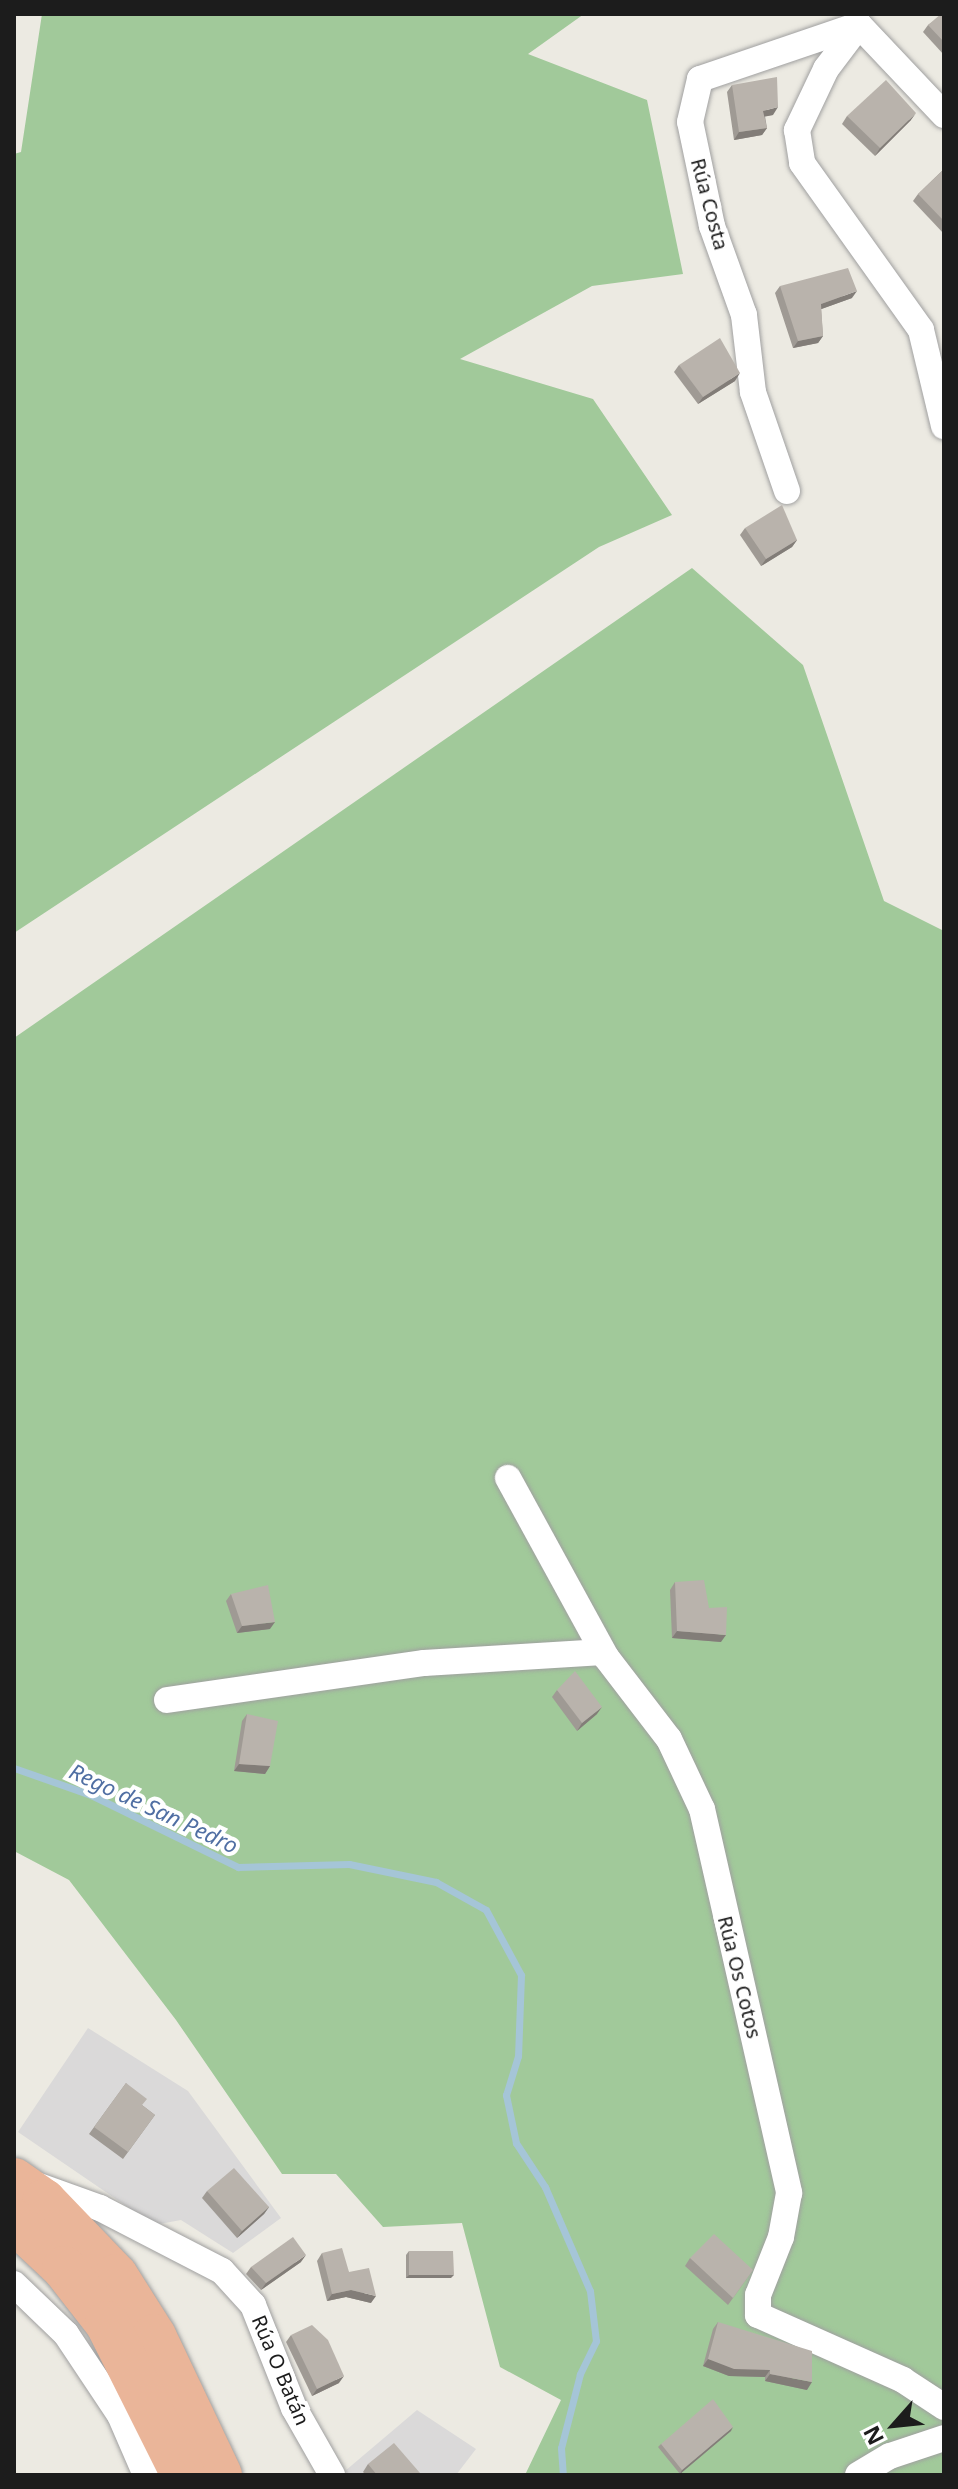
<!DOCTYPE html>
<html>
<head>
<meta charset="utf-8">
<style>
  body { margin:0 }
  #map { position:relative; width:958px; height:2489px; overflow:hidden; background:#eceae2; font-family:"Noto Sans",sans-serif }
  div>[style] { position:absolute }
  .residential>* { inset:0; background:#dad9d9 }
  .forest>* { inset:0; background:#a1c99a }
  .stream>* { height:7px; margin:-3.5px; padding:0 3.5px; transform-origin:3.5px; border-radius:3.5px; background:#a5c5d7 }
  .roads { filter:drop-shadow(0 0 2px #a0a0a0) drop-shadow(0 0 2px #a0a0a0) }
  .minor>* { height:26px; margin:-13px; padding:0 13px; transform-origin:13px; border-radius:13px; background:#fff }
  .trunk>* { height:44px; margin:-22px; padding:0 22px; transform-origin:22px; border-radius:22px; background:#eab599 }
  .wall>* { inset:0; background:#9f9a94 }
  .shaded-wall>* { inset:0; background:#827d78 }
  .building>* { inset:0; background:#b9b3ac }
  span { translate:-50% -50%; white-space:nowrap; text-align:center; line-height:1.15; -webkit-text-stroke:8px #fff; paint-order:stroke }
  .street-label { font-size:20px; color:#1c1c1c }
  .water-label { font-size:22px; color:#506fa3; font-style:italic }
  .frame { position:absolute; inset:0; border:16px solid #1c1c1c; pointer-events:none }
  .north { position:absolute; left:854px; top:2385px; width:80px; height:80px; -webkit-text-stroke:6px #fff; paint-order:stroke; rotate:243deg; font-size:22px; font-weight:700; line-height:32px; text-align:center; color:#1c1c1c }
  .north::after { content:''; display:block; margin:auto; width:28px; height:36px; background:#1c1c1c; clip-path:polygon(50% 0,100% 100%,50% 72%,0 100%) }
</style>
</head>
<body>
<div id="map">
  <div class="residential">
    <i style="clip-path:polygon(88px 2028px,188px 2091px,281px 2218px,233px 2253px,181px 2220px,154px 2225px,18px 2132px)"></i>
    <i style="clip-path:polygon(417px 2410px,476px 2449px,456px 2475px,349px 2475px,345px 2471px)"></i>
  </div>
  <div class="forest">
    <i style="clip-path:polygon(42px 14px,584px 14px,528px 54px,647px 100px,683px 274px,592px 286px,460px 359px,593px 399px,672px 515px,599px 547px,14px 933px,14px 154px,21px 152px)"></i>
    <i style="clip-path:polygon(692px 568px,803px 665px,884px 901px,944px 931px,944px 2475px,525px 2475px,561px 2400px,500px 2367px,462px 2223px,383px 2227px,336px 2174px,282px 2174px,176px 2020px,69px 1880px,14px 1851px,14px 1038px)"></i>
  </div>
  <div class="stream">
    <i style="left:14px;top:1768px;width:82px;rotate:19.3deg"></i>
    <i style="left:91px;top:1795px;width:164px;rotate:26.1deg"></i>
    <i style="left:238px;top:1867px;width:111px;rotate:-1.5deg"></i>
    <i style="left:349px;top:1864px;width:89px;rotate:11.7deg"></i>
    <i style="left:436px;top:1882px;width:57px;rotate:29.2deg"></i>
    <i style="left:486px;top:1910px;width:74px;rotate:61.7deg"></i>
    <i style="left:521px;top:1975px;width:81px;rotate:92.1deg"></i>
    <i style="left:518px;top:2056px;width:41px;rotate:107.1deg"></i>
    <i style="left:506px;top:2095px;width:49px;rotate:78.2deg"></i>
    <i style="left:516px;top:2143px;width:53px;rotate:56.6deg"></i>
    <i style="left:545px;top:2187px;width:113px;rotate:66.6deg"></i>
    <i style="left:590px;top:2291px;width:50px;rotate:83.2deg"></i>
    <i style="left:596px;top:2341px;width:37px;rotate:116deg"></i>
    <i style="left:580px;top:2374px;width:76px;rotate:104.4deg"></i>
    <i style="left:561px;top:2448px;width:27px;rotate:86deg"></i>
  </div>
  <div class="roads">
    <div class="minor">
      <i style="left:857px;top:28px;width:51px;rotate:127.1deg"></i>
      <i style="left:826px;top:69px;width:68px;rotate:115.4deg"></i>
      <i style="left:797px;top:130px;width:33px;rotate:81deg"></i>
      <i style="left:802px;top:163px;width:205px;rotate:54.5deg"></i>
      <i style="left:921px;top:330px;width:99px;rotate:76.5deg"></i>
      <i style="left:787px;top:491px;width:105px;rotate:-109deg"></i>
      <i style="left:753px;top:392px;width:78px;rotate:-96.7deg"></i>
      <i style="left:744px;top:315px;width:95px;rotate:-109.8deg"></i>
      <i style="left:712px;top:226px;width:106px;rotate:-101.9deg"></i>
      <i style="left:690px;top:122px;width:44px;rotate:-76.9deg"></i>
      <i style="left:700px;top:79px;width:168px;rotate:-18.8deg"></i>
      <i style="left:859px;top:25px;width:124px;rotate:46.6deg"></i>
      <i style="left:508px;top:1478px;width:204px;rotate:61.3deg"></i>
      <i style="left:606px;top:1657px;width:103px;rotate:52.5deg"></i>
      <i style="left:669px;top:1739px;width:77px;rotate:64.8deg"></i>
      <i style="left:702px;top:1809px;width:394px;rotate:77.2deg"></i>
      <i style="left:789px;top:2193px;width:45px;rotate:100.3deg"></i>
      <i style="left:781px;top:2237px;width:62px;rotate:111.6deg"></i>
      <i style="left:758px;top:2295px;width:20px;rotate:90deg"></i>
      <i style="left:758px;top:2315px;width:159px;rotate:24.1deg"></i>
      <i style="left:903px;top:2380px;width:49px;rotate:33.4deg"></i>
      <i style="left:167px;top:1700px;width:260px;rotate:-8.2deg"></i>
      <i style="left:424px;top:1663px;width:179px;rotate:-3.5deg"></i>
      <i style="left:36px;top:2185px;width:68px;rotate:19.8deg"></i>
      <i style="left:100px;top:2208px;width:137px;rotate:27.3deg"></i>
      <i style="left:222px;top:2271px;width:46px;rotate:47.6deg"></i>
      <i style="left:253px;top:2305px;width:111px;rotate:68.3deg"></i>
      <i style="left:294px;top:2408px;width:77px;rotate:60.4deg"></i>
      <i style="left:14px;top:2284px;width:72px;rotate:43.9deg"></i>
      <i style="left:66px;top:2334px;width:97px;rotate:56.3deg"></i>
      <i style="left:120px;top:2415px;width:65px;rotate:66.6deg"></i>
      <i style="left:858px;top:2475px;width:37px;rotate:-31deg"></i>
      <i style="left:890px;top:2456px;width:57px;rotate:-18.4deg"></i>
    </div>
    <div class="trunk">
      <i style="left:14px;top:2180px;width:37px;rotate:35deg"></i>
      <i style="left:44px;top:2201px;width:104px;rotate:46.2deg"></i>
      <i style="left:116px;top:2276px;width:71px;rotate:57.7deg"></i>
      <i style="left:154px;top:2336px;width:154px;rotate:64.6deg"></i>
      <i style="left:14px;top:2221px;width:69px;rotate:43.2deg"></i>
      <i style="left:64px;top:2268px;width:70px;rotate:52deg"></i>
      <i style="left:107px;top:2323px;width:170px;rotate:63.4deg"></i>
    </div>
  </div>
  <div class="wall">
    <i style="clip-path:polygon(944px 14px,944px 55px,923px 32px,928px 25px)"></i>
    <i style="clip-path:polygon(732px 85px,773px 115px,765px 116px,767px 128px,762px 135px,734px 140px,727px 92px)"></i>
    <i style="clip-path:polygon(847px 116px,911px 120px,875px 156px,842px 124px)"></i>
    <i style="clip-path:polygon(944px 169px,944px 234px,913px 201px,918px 194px)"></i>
    <i style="clip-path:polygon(780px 286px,852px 298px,821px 309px,823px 336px,818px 343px,793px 348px,775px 293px)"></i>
    <i style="clip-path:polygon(679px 365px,735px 381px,698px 404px,674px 372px)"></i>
    <i style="clip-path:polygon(745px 528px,797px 540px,792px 547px,761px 566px,740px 535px)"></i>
    <i style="clip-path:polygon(675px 1582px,709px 1608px,721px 1642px,672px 1638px,670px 1590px)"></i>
    <i style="clip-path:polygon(231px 1594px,270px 1629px,237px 1633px,226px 1601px)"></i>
    <i style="clip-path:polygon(557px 1690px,597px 1714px,577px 1731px,552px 1697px)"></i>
    <i style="clip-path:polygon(247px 1714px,270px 1766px,265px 1774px,234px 1771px,242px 1721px)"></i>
    <i style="clip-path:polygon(126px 2083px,142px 2105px,155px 2115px,123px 2159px,89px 2134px)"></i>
    <i style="clip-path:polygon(207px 2191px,269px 2207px,264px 2214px,237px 2238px,202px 2198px)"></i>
    <i style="clip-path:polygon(409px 2251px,451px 2278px,406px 2278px,406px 2255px)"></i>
    <i style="clip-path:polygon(322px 2253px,349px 2272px,371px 2303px,346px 2297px,327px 2301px,317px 2261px)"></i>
    <i style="clip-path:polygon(690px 2258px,753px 2270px,728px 2305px,685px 2266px)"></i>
    <i style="clip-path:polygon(301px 2262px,261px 2290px,246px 2274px,251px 2267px)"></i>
    <i style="clip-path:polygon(718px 2322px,807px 2390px,765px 2381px,765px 2377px,729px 2376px,703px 2366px,713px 2329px)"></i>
    <i style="clip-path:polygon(291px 2335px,339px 2383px,312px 2396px,286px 2342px)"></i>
    <i style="clip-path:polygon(731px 2431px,680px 2474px,658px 2447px,661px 2444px)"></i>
    <i style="clip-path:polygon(368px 2464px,418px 2475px,366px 2475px,363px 2472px)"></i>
  </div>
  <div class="shaded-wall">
    <i style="clip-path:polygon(778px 107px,773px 115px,758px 118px,763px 111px)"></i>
    <i style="clip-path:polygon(916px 113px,911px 120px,875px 156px,880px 148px)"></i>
    <i style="clip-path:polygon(767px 128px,762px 135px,734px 140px,739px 132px)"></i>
    <i style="clip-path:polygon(857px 291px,852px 298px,816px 311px,821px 304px)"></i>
    <i style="clip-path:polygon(823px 336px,818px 343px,793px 348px,798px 341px)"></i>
    <i style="clip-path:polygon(740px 373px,735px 381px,698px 404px,703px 397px)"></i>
    <i style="clip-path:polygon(797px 540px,792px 547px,761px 566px,766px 559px)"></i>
    <i style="clip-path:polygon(275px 1622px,270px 1629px,237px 1633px,242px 1626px)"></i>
    <i style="clip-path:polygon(677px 1631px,726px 1635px,721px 1642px,672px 1638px)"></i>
    <i style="clip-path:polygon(602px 1707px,597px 1714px,577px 1731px,582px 1723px)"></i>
    <i style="clip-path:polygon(239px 1764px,270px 1766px,265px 1774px,234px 1771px)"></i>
    <i style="clip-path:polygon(269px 2207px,264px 2214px,237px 2238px,242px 2231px)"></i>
    <i style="clip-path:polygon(306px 2255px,301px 2262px,261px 2290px,266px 2283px)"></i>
    <i style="clip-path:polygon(409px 2275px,454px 2275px,451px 2278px,406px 2278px)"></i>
    <i style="clip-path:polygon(351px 2290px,376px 2296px,371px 2303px,346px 2297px,327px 2301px,332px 2294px)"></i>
    <i style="clip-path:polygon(708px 2359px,770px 2370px,765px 2377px,729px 2376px,703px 2366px)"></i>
    <i style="clip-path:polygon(770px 2374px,812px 2382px,807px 2390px,765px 2381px)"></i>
    <i style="clip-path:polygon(344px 2376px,339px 2383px,312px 2396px,317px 2389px)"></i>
    <i style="clip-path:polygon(733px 2427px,731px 2431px,680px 2474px,682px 2470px)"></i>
  </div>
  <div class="building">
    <i style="clip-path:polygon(941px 14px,944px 14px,944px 42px,928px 25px)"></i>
    <i style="clip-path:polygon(777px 77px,778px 107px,763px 111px,767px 128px,739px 132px,732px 85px)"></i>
    <i style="clip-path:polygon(886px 80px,916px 113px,880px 148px,847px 116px)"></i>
    <i style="clip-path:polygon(944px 169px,944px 221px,918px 194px)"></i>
    <i style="clip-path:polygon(848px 268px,857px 291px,821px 304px,823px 336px,798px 341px,780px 286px)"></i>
    <i style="clip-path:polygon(720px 338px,740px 373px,703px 397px,679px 365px)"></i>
    <i style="clip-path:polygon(782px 505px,797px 540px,766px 559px,745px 528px)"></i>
    <i style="clip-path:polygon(704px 1580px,709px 1608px,727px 1607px,726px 1635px,677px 1631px,675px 1582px)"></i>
    <i style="clip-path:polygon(268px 1585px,275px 1622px,242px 1626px,231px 1594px)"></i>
    <i style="clip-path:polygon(575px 1671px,602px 1707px,582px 1723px,557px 1690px)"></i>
    <i style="clip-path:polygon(247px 1714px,278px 1721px,270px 1766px,239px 1764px)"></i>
    <i style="clip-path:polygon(126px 2083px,147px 2099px,142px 2105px,155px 2115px,128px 2152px,94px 2127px)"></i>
    <i style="clip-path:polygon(234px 2168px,269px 2207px,242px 2231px,207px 2191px)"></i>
    <i style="clip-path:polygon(714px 2234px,753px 2270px,733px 2298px,690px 2258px)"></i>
    <i style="clip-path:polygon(293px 2237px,306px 2255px,266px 2283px,251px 2267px)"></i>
    <i style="clip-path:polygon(342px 2248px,349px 2272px,369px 2268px,376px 2296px,351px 2290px,332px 2294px,322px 2253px)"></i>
    <i style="clip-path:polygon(409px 2251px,453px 2251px,454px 2275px,409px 2275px)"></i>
    <i style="clip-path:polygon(718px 2322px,812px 2351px,812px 2382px,770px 2374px,770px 2370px,734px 2369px,708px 2359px)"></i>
    <i style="clip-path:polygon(312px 2325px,328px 2340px,344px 2376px,317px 2389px,291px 2335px)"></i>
    <i style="clip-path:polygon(713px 2399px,733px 2427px,682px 2470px,661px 2444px)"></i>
    <i style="clip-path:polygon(394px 2443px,420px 2473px,417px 2475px,377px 2475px,368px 2464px)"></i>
  </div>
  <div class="street-label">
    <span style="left:710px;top:204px;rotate:75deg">Rúa Costa</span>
    <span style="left:740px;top:1977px;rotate:76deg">Rúa Os Cotos</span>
    <span style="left:281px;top:2370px;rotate:67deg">Rúa O Batán</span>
  </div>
  <div class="water-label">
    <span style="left:154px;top:1808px;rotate:25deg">Rego de San Pedro</span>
  </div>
  <div class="frame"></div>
  <div class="north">N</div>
</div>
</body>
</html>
